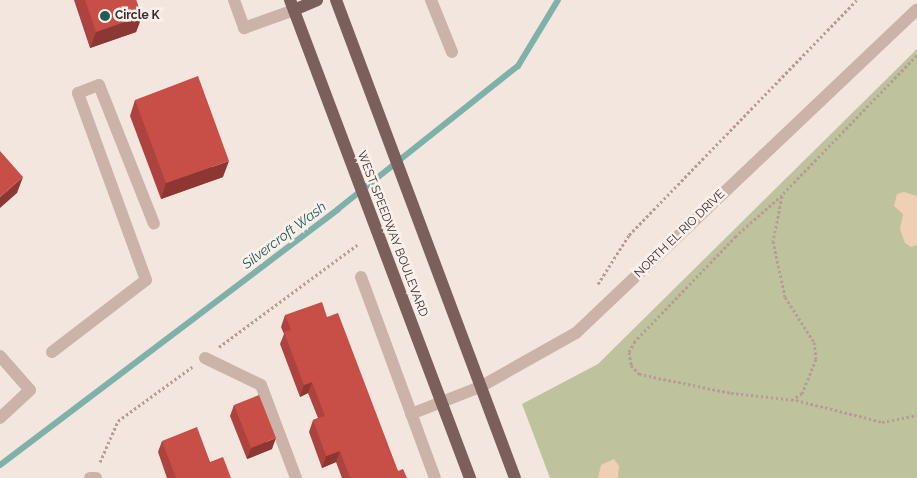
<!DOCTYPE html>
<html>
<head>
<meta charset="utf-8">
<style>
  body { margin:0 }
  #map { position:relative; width:917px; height:478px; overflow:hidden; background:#f3e6df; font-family:Raleway,sans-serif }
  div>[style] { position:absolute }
  .green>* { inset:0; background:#bec39e }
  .sand>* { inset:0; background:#efd0b5 }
  .stream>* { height:6px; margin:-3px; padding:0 3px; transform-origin:3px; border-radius:3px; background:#7db1a9 }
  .path>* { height:3px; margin-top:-1.5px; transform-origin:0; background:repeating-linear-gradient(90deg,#b89c94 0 2.5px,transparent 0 5px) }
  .minor>* { height:12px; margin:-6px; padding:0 6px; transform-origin:6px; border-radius:6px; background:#ccb3aa }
  .major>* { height:12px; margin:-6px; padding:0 6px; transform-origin:6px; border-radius:6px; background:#7b5f5b }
  .wall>* { inset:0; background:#ac433e }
  .shaded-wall>* { inset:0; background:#8c3732 }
  .building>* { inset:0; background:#c84e48 }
  .dots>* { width:14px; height:14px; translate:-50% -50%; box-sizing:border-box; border:2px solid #faf1ec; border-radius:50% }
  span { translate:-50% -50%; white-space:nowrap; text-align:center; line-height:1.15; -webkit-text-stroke:5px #faf1ec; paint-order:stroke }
  .poi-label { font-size:12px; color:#392c2a; font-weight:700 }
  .left { translate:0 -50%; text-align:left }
  .street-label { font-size:12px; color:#392c2a }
  .water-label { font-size:14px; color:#1e5c54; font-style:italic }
</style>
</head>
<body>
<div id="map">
  <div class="green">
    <i style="clip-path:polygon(917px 49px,917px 478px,550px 478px,522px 404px,598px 364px)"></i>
  </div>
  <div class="sand">
    <i style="clip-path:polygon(904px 192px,917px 196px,917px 245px,911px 247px,905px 243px,900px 229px,903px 214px,894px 206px,897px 194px)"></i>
    <i style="clip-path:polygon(614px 459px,619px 466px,618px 478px,598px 478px,601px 465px)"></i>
  </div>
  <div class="stream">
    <i style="left:0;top:465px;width:424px;rotate:-37.1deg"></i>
    <i style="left:338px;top:209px;width:230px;rotate:-38.5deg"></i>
    <i style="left:518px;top:66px;width:77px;rotate:-58.8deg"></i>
  </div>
  <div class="path">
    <i style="left:917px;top:55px;width:194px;rotate:134deg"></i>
    <i style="left:782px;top:195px;width:62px;rotate:138.3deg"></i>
    <i style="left:736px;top:236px;width:146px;rotate:133.9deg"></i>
    <i style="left:635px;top:341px;width:13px;rotate:119deg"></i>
    <i style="left:629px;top:352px;width:13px;rotate:81deg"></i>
    <i style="left:631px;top:365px;width:12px;rotate:48deg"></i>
    <i style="left:639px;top:374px;width:94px;rotate:11.7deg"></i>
    <i style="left:731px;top:393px;width:65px;rotate:6.1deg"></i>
    <i style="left:796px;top:400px;width:89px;rotate:14.3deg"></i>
    <i style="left:882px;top:422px;width:36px;rotate:-11deg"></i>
    <i style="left:782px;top:196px;width:46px;rotate:101.3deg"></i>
    <i style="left:773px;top:241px;width:57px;rotate:77.9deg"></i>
    <i style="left:785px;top:297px;width:54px;rotate:57.2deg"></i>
    <i style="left:814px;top:342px;width:17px;rotate:83deg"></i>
    <i style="left:816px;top:359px;width:37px;rotate:112deg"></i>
    <i style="left:802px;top:393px;width:11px;rotate:146deg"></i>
    <i style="left:598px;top:284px;width:58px;rotate:-57.7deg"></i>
    <i style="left:629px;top:235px;width:327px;rotate:-45.9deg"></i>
    <i style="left:219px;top:347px;width:172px;rotate:-36.5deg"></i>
    <i style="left:100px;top:462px;width:45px;rotate:-66.3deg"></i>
    <i style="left:118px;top:421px;width:92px;rotate:-36.1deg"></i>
  </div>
  <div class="minor">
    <i style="left:234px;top:0;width:30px;rotate:70deg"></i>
    <i style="left:244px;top:28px;width:53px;rotate:-19.8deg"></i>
    <i style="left:431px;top:0;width:56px;rotate:68deg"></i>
    <i style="left:361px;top:277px;width:214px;rotate:69.8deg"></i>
    <i style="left:52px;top:352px;width:118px;rotate:-37.5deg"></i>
    <i style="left:146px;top:280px;width:199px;rotate:-110deg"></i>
    <i style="left:78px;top:93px;width:22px;rotate:-21deg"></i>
    <i style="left:99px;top:85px;width:149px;rotate:68.4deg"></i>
    <i style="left:0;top:356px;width:45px;rotate:48.6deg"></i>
    <i style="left:30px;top:390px;width:41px;rotate:137deg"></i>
    <i style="left:205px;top:358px;width:62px;rotate:25.7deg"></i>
    <i style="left:261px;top:385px;width:99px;rotate:69.4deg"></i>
    <i style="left:411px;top:414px;width:74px;rotate:-21.4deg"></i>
    <i style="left:480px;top:387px;width:110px;rotate:-29.4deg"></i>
    <i style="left:576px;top:333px;width:470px;rotate:-43.5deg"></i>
    <i style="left:90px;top:478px;width:6px"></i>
  </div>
  <div class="major">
    <i style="left:290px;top:0;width:511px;rotate:69.37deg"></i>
    <i style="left:336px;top:0;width:510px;rotate:69.47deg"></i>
    <i style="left:294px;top:10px;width:25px;rotate:-23deg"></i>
  </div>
  <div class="wall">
    <i style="clip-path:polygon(74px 0,136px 0,142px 16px,136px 32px,90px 48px)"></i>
    <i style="clip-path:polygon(135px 100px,223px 177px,161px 199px,130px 116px)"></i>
    <i style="clip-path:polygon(285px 315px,327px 317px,398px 471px,407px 478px,342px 478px,336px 462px,322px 468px,309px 432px,313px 420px,318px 418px,308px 393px,300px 397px,280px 344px,284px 334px,281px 327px)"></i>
    <i style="clip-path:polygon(234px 405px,272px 449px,247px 459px,230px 416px)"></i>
    <i style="clip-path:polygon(162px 441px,210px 462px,231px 478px,167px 478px,158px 452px)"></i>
  </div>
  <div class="shaded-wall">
    <i style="clip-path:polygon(142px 16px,136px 32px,90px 48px,96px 32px)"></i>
    <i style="clip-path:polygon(229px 161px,223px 177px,161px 199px,166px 183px)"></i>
    <i style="clip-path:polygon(23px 177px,17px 193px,0 208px,0 197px)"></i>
    <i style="clip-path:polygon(312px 382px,308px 393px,300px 397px,304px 385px)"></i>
    <i style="clip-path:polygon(276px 438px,272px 449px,247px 459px,251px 448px)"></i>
    <i style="clip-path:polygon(340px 451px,336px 462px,322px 468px,326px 456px)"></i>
  </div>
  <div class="building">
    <i style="clip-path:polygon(85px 0,136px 0,142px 16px,96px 32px)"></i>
    <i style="clip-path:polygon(198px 76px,229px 161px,166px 183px,135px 100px)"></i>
    <i style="clip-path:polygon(0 151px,23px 177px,0 197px)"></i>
    <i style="clip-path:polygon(322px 302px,327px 317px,338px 313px,398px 471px,403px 469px,407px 478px,350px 478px,340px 451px,326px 456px,313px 420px,325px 416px,312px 382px,304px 385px,284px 332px,291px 330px,285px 315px)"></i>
    <i style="clip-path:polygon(259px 395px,276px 438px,251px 448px,234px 405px)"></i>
    <i style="clip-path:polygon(197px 427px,210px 462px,223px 457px,231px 478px,176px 478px,162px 441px)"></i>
  </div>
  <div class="dots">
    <i style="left:105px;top:16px;background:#1e5c54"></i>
  </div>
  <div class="poi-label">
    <span class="left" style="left:115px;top:16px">Circle K</span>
  </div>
  <div class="street-label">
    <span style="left:392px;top:234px;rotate:69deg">WEST SPEEDWAY BOULEVARD</span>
    <span style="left:680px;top:234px;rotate:-44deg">NORTH EL RIO DRIVE</span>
  </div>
  <div class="water-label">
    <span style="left:284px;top:235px;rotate:-37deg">Silvercroft Wash</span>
  </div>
</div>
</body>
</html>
